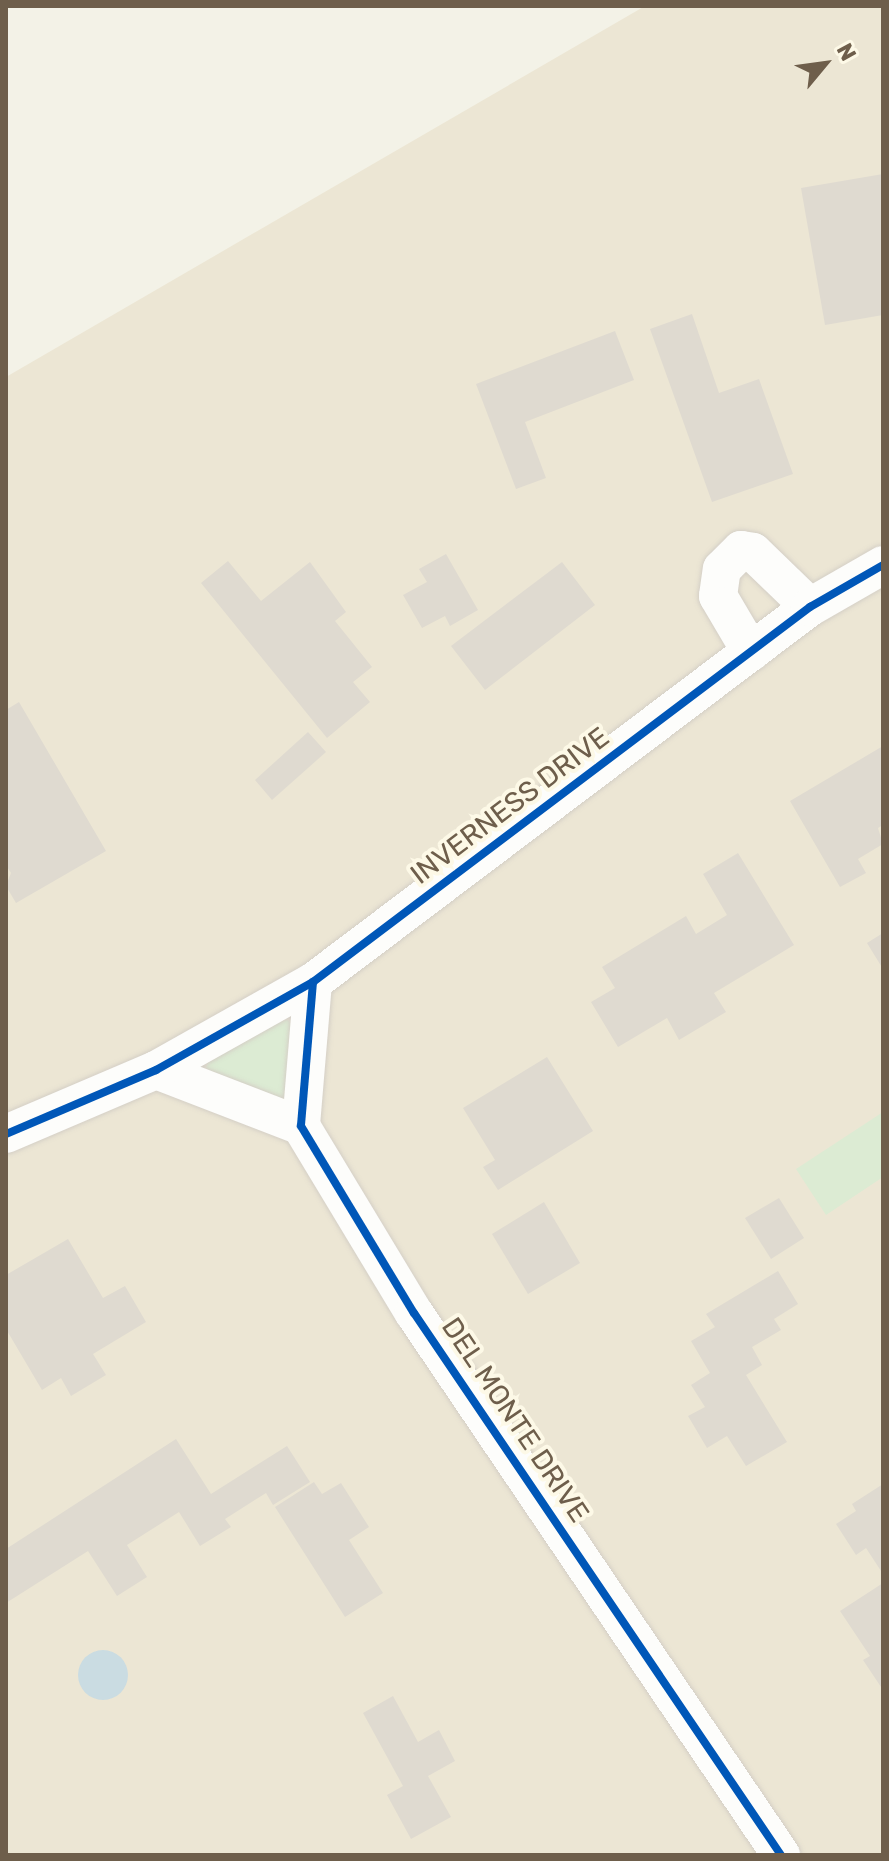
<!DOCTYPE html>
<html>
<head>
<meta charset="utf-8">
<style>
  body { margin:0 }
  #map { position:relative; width:889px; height:1861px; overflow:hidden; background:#f3f2e7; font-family:Rubik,sans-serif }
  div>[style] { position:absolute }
  .residential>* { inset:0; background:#ece6d4 }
  .green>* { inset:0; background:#dcebd3 }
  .water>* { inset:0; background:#cadce2 }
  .round { border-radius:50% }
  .building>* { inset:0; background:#dfdad0 }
  .roads { filter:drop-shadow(0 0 2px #d4cfc6) drop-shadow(0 0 2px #d4cfc6) }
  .minor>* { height:38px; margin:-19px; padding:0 19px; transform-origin:19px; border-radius:19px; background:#fdfdfb }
  .cycleway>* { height:8px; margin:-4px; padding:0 4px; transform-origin:4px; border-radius:4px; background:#0057b8 }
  span { translate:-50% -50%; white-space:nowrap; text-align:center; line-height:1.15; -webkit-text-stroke:8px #fdf9e7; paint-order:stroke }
  .street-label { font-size:28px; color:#6e5e4b }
  .frame { position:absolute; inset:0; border:8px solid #6e5e4b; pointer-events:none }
  .north { position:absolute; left:785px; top:24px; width:80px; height:80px; -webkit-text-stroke:6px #fdf9e7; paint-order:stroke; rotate:61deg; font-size:22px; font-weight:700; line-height:32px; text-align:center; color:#6e5e4b }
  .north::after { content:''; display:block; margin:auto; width:28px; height:36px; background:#6e5e4b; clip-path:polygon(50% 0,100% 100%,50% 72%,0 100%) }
</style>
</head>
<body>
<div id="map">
  <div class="residential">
    <i style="clip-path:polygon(645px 6px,883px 6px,883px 1855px,6px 1855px,6px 377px)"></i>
  </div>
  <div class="green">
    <i style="clip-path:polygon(288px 1020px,297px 1032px,284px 1101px,214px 1080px,206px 1067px,210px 1058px,275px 1021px)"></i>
    <i style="clip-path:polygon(883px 1112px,883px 1177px,826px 1215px,796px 1169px)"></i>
  </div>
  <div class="water">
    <i class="round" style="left:78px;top:1650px;width:50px;height:50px"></i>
  </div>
  <div class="building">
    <i style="clip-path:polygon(883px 174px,883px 315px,825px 325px,801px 188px)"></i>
    <i style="clip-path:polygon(692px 314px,719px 393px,759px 379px,793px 474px,712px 502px,650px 329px)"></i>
    <i style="clip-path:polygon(615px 331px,634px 380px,525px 422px,546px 478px,516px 489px,476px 384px)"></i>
    <i style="clip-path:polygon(446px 554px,478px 610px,450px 626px,445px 616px,422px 628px,403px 595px,427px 582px,419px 569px)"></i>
    <i style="clip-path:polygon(228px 561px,261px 601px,310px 562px,346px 612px,335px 621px,372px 667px,353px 682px,370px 702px,327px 738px,201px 583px)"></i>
    <i style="clip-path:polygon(562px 562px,595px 605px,485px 690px,451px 646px)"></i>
    <i style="clip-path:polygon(19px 702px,106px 851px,16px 903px,6px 886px,11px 873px,6px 865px,6px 710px)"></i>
    <i style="clip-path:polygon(308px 732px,326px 752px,272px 800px,255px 780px)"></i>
    <i style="clip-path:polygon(883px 746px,883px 825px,878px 828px,883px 844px,858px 859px,866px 873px,840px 887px,790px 801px)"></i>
    <i style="clip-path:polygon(738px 853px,794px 945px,714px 993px,726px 1012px,679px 1040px,667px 1018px,618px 1047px,591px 1002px,615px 988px,602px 967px,686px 916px,696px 934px,727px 915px,703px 874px)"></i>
    <i style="clip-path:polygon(883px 933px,883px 969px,867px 943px)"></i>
    <i style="clip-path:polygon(547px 1057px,593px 1131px,498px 1190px,483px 1167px,495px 1160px,463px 1108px)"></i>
    <i style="clip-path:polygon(779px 1198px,804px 1238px,771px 1259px,745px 1218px)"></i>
    <i style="clip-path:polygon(544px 1202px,580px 1263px,528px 1294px,492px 1234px)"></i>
    <i style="clip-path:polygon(68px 1239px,103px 1298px,125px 1286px,146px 1322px,93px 1354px,106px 1375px,71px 1396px,61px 1378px,42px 1390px,6px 1329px,6px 1275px)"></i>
    <i style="clip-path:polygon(778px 1271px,798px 1304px,774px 1319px,781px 1330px,752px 1347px,762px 1365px,746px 1375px,787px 1442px,746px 1466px,727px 1436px,707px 1448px,688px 1416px,705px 1407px,691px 1385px,710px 1373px,691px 1341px,715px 1327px,706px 1314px)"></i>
    <i style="clip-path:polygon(176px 1439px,211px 1494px,287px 1446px,310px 1482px,273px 1505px,266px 1493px,225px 1519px,231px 1527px,200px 1546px,179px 1512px,127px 1545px,147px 1577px,117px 1596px,88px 1551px,6px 1603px,6px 1549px)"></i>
    <i style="clip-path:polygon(314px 1482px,322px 1494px,341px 1483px,369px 1527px,349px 1540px,383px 1593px,345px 1617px,275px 1507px)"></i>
    <i style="clip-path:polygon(883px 1484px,883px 1574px,866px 1548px,856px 1555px,836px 1524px,856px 1511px,852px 1504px)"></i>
    <i style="clip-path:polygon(883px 1583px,883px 1690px,863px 1660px,870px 1656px,840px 1611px)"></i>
    <i style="clip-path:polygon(393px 1696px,418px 1742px,439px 1730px,455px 1761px,428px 1776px,451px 1817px,411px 1839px,387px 1795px,403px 1786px,363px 1713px)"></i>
  </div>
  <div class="roads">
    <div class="minor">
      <i style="left:751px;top:652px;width:65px;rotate:-120.5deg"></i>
      <i style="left:718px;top:596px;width:27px;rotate:-82deg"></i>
      <i style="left:722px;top:569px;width:27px;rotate:-45deg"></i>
      <i style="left:741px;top:550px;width:12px;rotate:9deg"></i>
      <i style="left:753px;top:552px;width:79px;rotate:44deg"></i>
      <i style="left:313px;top:982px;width:144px;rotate:94.8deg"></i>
      <i style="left:301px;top:1126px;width:218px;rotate:58.9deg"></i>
      <i style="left:414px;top:1313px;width:655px;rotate:55.9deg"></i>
      <i style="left:156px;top:1070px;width:155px;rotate:21.1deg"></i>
      <i style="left:6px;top:1134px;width:163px;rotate:-23.1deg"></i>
      <i style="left:156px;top:1070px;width:180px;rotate:-29.3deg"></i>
      <i style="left:313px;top:982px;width:623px;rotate:-37.04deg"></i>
      <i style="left:810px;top:607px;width:84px;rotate:-29.9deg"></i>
    </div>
  </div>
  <div class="cycleway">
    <i style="left:313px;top:982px;width:144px;rotate:94.8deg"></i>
    <i style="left:301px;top:1126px;width:218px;rotate:58.9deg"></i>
    <i style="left:414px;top:1313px;width:655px;rotate:55.9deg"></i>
    <i style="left:6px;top:1134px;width:163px;rotate:-23.1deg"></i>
    <i style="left:156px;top:1070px;width:180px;rotate:-29.3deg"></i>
    <i style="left:313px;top:982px;width:623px;rotate:-37.04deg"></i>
    <i style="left:810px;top:607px;width:84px;rotate:-29.9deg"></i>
  </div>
  <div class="street-label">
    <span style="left:510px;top:806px;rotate:-37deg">INVERNESS DRIVE</span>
    <span style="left:515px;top:1420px;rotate:56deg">DEL MONTE DRIVE</span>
  </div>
  <div class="frame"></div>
  <div class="north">N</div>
</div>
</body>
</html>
